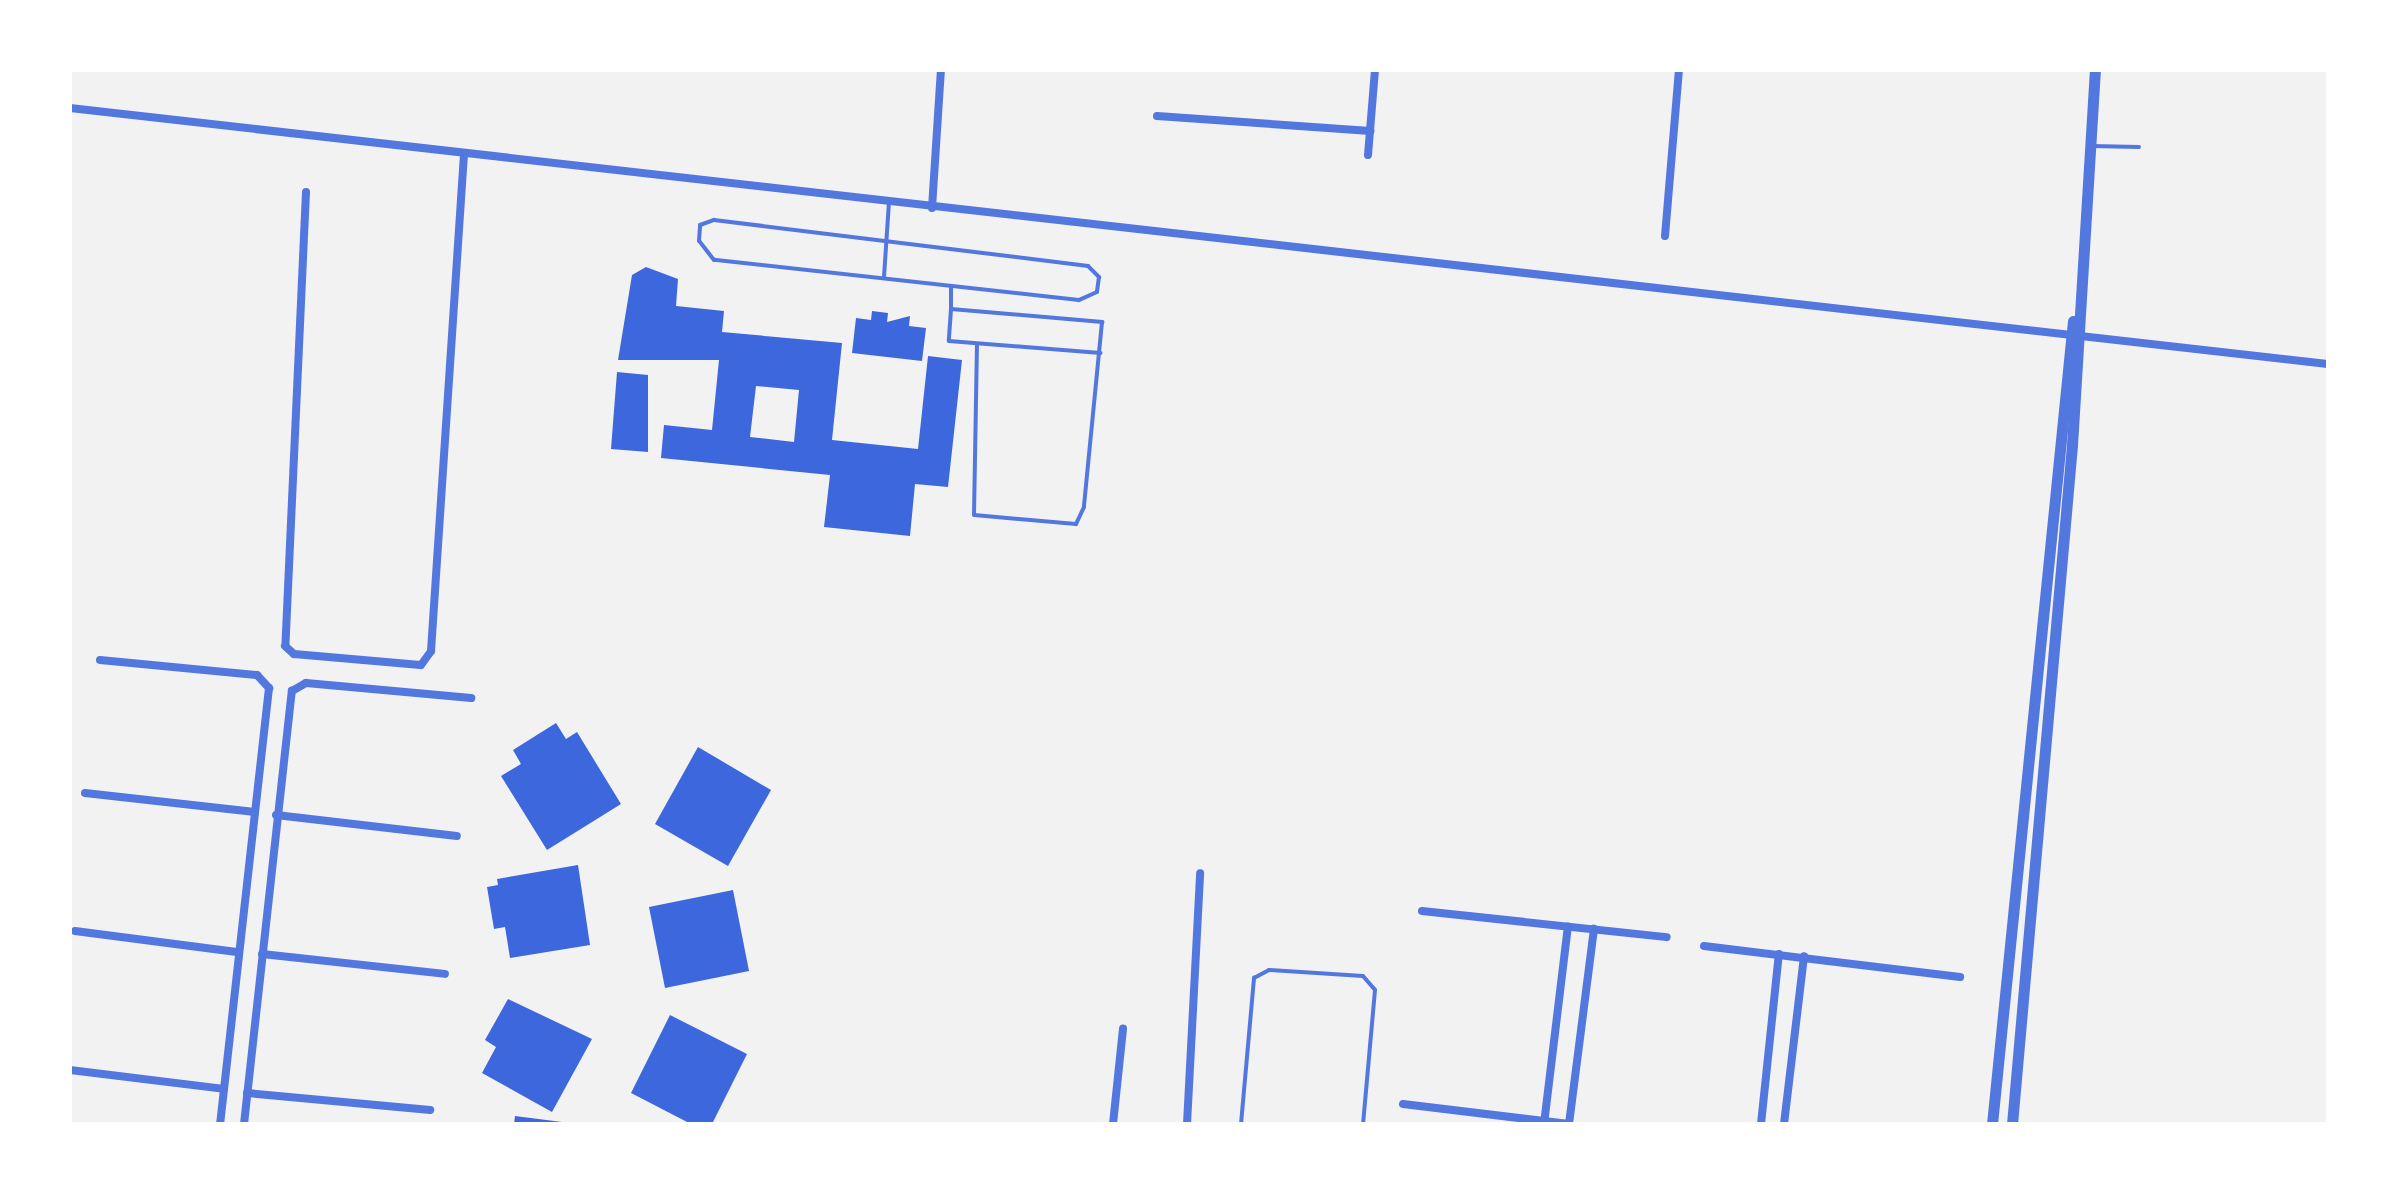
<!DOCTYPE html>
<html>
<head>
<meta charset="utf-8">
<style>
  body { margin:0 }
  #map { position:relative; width:2398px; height:1194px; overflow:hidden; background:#f2f2f2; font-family:Signika,sans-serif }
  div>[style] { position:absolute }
  .building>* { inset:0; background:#3d67dc }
  .service>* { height:4px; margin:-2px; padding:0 2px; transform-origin:2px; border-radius:2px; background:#5277de }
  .minor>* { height:8px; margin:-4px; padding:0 4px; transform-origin:4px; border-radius:4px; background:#5277de }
  .tertiary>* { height:11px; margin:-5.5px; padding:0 5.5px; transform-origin:5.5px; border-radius:5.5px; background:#5277de }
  span { translate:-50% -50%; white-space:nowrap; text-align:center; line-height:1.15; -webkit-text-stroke:6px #fff; paint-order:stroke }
  .frame { position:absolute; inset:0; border:72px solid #fff; pointer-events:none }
</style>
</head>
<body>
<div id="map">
  <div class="building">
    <i style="clip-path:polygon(evenodd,646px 267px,678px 279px,676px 306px,724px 311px,722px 332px,842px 343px,832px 440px,918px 449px,928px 356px,962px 360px,948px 487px,915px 484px,910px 536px,824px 527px,830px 475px,661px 458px,664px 425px,712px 430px,719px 360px,618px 360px,632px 275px,646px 267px,756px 386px,799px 390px,794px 442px,750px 437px,756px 386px)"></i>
    <i style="clip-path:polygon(872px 311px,888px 313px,887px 322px,910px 316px,909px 326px,926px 328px,922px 361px,852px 353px,856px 318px,871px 320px)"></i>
    <i style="clip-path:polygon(617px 372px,648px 375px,648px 452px,611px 449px)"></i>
    <i style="clip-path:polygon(556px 723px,566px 739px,577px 732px,621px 804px,547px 850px,501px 776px,521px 764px,513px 750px)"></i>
    <i style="clip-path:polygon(698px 747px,771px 790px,728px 866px,655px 824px)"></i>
    <i style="clip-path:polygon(578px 865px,590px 945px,510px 958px,505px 927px,494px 929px,487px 887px,498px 885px,497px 879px)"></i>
    <i style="clip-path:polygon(733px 890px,749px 971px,665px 988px,649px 907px)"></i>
    <i style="clip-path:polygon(508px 999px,592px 1039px,552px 1112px,482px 1073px,496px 1047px,485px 1040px)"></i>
    <i style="clip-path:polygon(670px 1015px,747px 1054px,712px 1124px,691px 1124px,631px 1093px)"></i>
    <i style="clip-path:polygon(515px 1116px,562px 1122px,561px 1124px,514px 1124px)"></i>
  </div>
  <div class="service">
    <i style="left:2091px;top:146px;width:48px;rotate:1.2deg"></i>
    <i style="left:714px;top:220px;width:377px;rotate:7deg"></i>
    <i style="left:1088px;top:266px;width:16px;rotate:45deg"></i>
    <i style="left:1099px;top:277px;width:15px;rotate:98deg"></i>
    <i style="left:1097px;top:292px;width:20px;rotate:156deg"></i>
    <i style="left:1079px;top:300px;width:367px;rotate:-173.7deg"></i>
    <i style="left:714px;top:260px;width:24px;rotate:-128deg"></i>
    <i style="left:699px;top:241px;width:16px;rotate:-86deg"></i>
    <i style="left:700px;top:225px;width:15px;rotate:-20deg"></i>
    <i style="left:884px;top:277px;width:75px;rotate:-86.2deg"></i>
    <i style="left:951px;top:286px;width:23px;rotate:90deg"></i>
    <i style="left:951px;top:309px;width:152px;rotate:4.9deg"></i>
    <i style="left:1102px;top:322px;width:186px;rotate:95.6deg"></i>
    <i style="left:1084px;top:507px;width:19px;rotate:115deg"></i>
    <i style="left:1076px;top:524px;width:102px;rotate:-175deg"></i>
    <i style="left:974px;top:515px;width:171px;rotate:-89deg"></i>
    <i style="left:951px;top:309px;width:32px;rotate:94deg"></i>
    <i style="left:949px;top:341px;width:152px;rotate:4.5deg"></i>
    <i style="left:1241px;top:1124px;width:147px;rotate:-84.9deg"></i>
    <i style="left:1254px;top:978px;width:17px;rotate:-28deg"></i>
    <i style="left:1269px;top:970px;width:94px;rotate:3.7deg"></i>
    <i style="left:1363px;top:976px;width:18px;rotate:49deg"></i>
    <i style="left:1375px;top:990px;width:135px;rotate:95.1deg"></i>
  </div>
  <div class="minor">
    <i style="left:70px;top:108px;width:2272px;rotate:6.47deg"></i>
    <i style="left:1157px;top:116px;width:214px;rotate:4deg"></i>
    <i style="left:1368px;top:155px;width:85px;rotate:-85.3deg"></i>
    <i style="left:306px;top:192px;width:454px;rotate:92.6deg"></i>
    <i style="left:285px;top:646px;width:12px;rotate:42deg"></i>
    <i style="left:294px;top:654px;width:127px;rotate:5deg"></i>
    <i style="left:421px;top:665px;width:17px;rotate:-54deg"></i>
    <i style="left:431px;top:651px;width:499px;rotate:-86.2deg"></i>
    <i style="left:932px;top:208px;width:138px;rotate:-86.3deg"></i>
    <i style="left:1665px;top:236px;width:167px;rotate:-85.2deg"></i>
    <i style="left:100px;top:660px;width:158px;rotate:5.5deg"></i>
    <i style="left:257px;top:675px;width:18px;rotate:47deg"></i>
    <i style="left:269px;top:688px;width:439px;rotate:96.4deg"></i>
    <i style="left:85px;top:793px;width:171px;rotate:6.4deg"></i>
    <i style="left:276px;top:815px;width:182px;rotate:6.6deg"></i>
    <i style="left:1422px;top:911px;width:246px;rotate:6.1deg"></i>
    <i style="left:75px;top:931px;width:163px;rotate:7.4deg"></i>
    <i style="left:1704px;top:946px;width:258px;rotate:6.9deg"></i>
    <i style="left:262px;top:954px;width:184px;rotate:6.2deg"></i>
    <i style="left:70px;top:1070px;width:155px;rotate:7deg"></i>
    <i style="left:247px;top:1093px;width:184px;rotate:5.3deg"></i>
    <i style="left:1403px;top:1104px;width:167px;rotate:6.9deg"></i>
    <i style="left:244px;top:1124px;width:436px;rotate:-83.7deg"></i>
    <i style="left:292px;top:691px;width:16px;rotate:-30deg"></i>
    <i style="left:306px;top:683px;width:166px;rotate:5.2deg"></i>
    <i style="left:1113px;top:1124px;width:96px;rotate:-84deg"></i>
    <i style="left:1187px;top:1124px;width:251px;rotate:-87deg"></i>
    <i style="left:1544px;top:1124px;width:199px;rotate:-83.1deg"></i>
    <i style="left:1569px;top:1124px;width:197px;rotate:-82.7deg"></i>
    <i style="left:1761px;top:1124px;width:171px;rotate:-84deg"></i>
    <i style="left:1784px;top:1124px;width:169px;rotate:-83.2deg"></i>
  </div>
  <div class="tertiary">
    <i style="left:1992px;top:1124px;width:807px;rotate:-84.24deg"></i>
    <i style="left:2012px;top:1124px;width:682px;rotate:-84.95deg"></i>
    <i style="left:2072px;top:445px;width:376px;rotate:-86.5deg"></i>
  </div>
  <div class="frame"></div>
</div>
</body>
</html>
